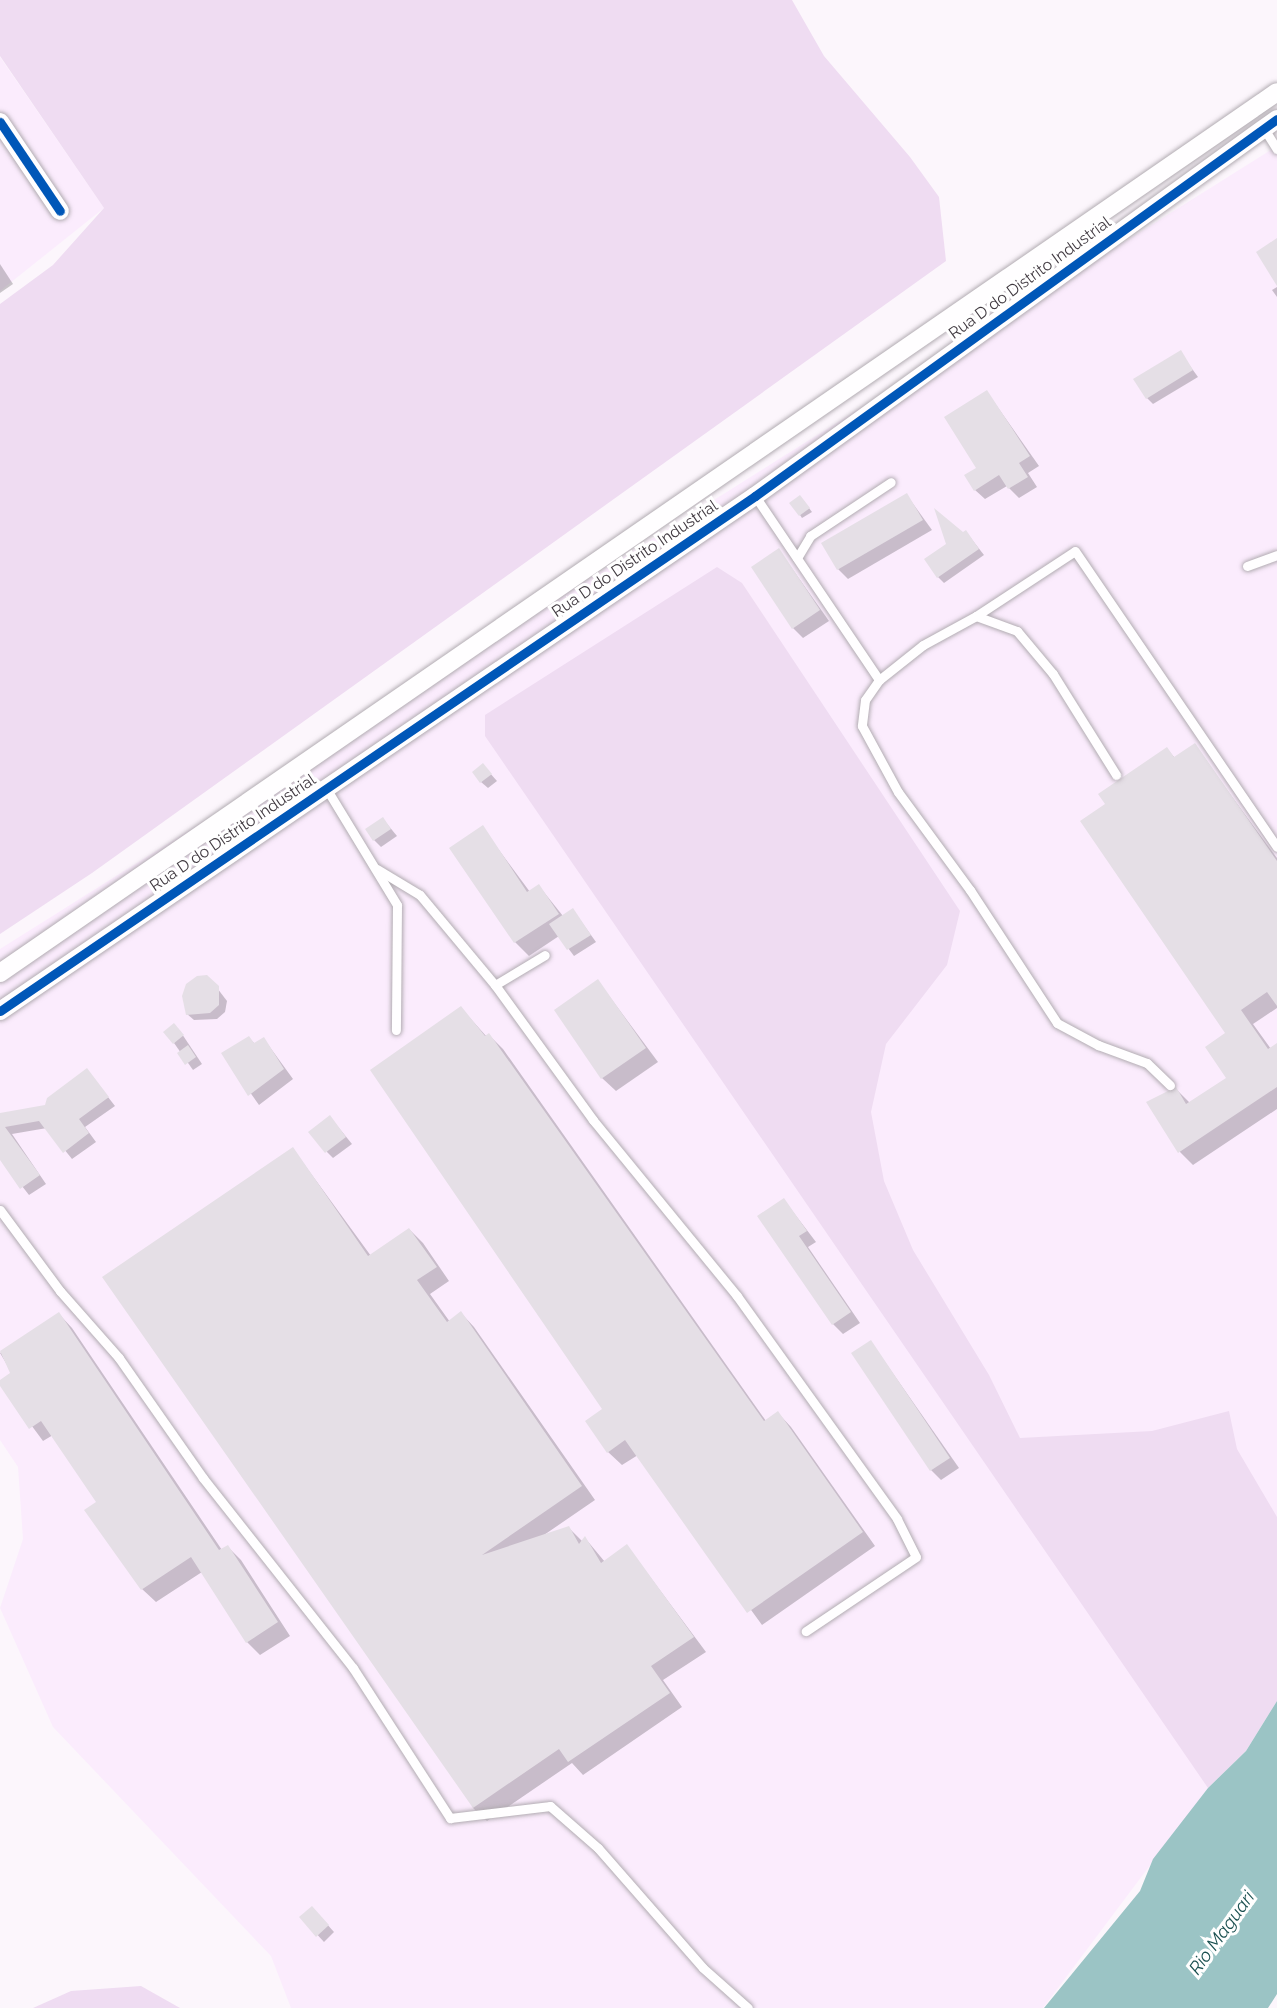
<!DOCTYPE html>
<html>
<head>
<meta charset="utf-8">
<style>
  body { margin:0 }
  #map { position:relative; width:1277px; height:2008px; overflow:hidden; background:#fcf6fc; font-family:Raleway,sans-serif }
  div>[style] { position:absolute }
  .built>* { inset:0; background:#fbecfd }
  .green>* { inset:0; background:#efdcf2 }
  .water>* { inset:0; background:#9bc4c5 }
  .shadow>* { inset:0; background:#0003 }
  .building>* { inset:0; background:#e5dfe6 }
  .roads { filter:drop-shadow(0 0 2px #b2acb2) drop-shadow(0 0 2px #b2acb2) }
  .lane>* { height:9px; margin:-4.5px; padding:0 4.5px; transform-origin:4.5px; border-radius:4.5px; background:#fffeff }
  .street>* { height:18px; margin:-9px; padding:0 9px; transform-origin:9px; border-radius:9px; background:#fffeff }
  .cycleway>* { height:9px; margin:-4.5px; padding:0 4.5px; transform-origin:4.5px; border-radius:4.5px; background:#0057b8 }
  span { translate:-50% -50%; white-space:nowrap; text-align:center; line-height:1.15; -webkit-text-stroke:6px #fff; paint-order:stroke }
  .street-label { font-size:16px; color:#413a41 }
  .water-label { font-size:18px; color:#1a5050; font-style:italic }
</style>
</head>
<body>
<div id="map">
  <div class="built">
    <i style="clip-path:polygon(0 57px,104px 208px,0 291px)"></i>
    <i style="clip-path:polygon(1277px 146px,1277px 1705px,1208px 1788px,1043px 2008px,291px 2008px,271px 1956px,53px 1727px,0 1608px,23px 1539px,18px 1467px,0 1440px,0 949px)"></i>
  </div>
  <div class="green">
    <i style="clip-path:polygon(0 0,792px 0,824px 56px,910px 157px,939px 197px,946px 261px,92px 873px,0 934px,0 304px,53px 265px,104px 208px,0 56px)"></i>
    <i style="clip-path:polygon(717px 567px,742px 583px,960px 911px,947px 965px,886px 1044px,871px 1112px,884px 1181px,913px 1250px,989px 1375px,1020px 1438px,1152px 1431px,1229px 1411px,1237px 1449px,1277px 1517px,1277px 1701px,1246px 1751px,1208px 1788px,485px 736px,485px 715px)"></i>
    <i style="clip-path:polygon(141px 1986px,180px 2008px,33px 2008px,71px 1991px)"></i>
  </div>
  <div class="water">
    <i style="clip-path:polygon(1277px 1701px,1277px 1994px,1268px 2008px,1044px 2008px,1140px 1891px,1153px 1859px,1208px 1788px,1246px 1751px)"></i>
  </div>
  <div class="shadow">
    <i style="clip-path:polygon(0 264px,13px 284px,0 293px)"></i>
    <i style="clip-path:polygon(1277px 287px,1277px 297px,1272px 290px)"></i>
    <i style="clip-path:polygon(1180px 352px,1198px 377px,1153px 404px,1147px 398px)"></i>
    <i style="clip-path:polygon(987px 392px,1039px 466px,1028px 473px,1037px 487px,1019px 498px,1007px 486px,985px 499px,975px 490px)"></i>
    <i style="clip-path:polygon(906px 494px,932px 530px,848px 579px,838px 569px)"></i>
    <i style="clip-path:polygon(803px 500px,812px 512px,802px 518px,800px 515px)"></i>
    <i style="clip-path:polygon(966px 532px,984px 555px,944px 583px,938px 577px)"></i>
    <i style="clip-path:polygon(779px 550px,829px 621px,803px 638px,793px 628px)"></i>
    <i style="clip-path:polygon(1194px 745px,1277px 858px,1277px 1008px,1253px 1024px,1271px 1049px,1277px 1045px,1277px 1109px,1193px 1165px,1180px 1152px,1176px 1089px,1190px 1103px,1228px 1078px,1227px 1034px,1107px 804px,1167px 749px,1175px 758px)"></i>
    <i style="clip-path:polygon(489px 772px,497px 781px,488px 788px,481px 782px)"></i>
    <i style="clip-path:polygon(383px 819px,397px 836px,381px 847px,374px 840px)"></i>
    <i style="clip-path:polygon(482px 827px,530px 892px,539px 886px,563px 916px,573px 910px,596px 942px,574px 956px,559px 936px,529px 956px,515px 942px,451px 848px)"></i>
    <i style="clip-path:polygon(598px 981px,658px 1062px,616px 1091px,602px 1078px)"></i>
    <i style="clip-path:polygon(214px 984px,227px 1001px,225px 1012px,217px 1019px,194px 1020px,187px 1014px)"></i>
    <i style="clip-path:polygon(461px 1008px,487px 1037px,489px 1035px,503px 1049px,766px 1421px,778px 1413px,791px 1427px,875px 1546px,762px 1625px,638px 1455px,622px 1465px,608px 1452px,605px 1409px)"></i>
    <i style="clip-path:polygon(180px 1031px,202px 1064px,193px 1070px,174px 1043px)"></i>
    <i style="clip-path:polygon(249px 1038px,255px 1044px,264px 1039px,293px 1079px,259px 1105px,223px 1054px)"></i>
    <i style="clip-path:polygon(87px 1070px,115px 1106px,85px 1127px,96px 1142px,72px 1159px,47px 1128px,12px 1134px,46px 1184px,29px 1195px,0 1158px,0 1115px,47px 1106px)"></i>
    <i style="clip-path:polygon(330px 1117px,352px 1144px,333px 1158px,327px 1152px)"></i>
    <i style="clip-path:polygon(293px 1149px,371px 1256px,409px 1229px,423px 1243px,449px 1281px,430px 1294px,450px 1322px,461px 1313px,474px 1327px,595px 1500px,544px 1535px,569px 1528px,582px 1541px,585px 1538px,605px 1562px,627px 1546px,706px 1652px,663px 1680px,682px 1707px,583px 1775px,572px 1763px,487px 1821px,473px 1808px)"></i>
    <i style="clip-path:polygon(784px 1200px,816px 1242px,808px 1247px,860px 1323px,843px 1334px,833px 1324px)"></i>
    <i style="clip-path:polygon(59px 1314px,72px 1328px,222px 1550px,228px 1547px,241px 1560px,290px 1636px,260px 1655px,247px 1642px,202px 1572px,156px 1602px,142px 1589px,86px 1511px,98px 1503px,53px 1435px,43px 1441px,0 1383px,12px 1373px,0 1353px)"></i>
    <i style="clip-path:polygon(871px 1342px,959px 1468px,941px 1480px,931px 1470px)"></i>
    <i style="clip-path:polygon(318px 1914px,334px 1932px,324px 1942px,301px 1917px)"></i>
  </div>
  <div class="building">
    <i style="clip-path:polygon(1277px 238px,1277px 286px,1256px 252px)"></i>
    <i style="clip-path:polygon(1181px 350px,1193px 370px,1146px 399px,1133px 379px)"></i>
    <i style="clip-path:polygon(987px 390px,1030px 456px,1019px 463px,1028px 477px,1008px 489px,999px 475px,974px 491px,964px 475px,976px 468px,944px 417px)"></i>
    <i style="clip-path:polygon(907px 493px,923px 520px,837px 570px,821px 543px)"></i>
    <i style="clip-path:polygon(800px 495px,810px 508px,799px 516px,789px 503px)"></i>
    <i style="clip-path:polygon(934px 508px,963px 532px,966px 530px,979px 549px,937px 578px,924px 559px,946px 544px)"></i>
    <i style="clip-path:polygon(779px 548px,820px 610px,792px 629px,751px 567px)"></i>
    <i style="clip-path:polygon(1195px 743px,1277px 861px,1277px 1006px,1267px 992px,1241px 1010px,1268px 1049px,1277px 1043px,1277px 1087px,1178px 1153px,1146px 1102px,1176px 1087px,1186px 1104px,1226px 1078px,1205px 1047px,1225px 1033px,1080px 821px,1105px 804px,1098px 794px,1167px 747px,1174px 757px)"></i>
    <i style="clip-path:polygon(483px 763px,492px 774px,480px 783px,472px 772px)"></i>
    <i style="clip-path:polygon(383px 817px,391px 829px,373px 841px,365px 829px)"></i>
    <i style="clip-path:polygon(483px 825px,527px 892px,539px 884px,559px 914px,514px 943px,449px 848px)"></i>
    <i style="clip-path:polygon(573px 908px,591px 935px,567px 950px,549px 924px)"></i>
    <i style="clip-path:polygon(207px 975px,219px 986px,219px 1005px,210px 1013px,186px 1015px,182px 996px,186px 984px,197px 976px)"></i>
    <i style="clip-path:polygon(598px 979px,646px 1048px,601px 1079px,554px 1010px)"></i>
    <i style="clip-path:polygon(461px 1006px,485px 1036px,489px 1033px,764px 1421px,778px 1411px,863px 1532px,747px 1613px,625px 1440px,607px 1453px,585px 1421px,602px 1409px,370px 1070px)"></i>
    <i style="clip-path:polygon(174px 1023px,184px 1035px,173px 1044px,163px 1032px)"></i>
    <i style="clip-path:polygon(249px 1036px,254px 1043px,264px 1037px,284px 1069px,248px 1096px,221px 1053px)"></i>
    <i style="clip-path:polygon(188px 1045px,196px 1057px,185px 1065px,177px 1053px)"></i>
    <i style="clip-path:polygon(87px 1068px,109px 1097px,79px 1119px,89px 1133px,63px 1153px,39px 1121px,5px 1127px,40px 1175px,20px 1189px,0 1160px,0 1113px,45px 1105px,47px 1098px)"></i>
    <i style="clip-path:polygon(330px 1115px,346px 1137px,325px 1153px,308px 1132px)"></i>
    <i style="clip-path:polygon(293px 1147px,368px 1256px,409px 1228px,437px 1267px,417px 1280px,447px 1322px,461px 1311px,582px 1486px,482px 1555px,569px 1526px,579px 1544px,585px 1536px,601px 1563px,627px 1544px,694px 1637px,651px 1666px,670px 1693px,568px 1762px,559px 1749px,473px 1808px,102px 1277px)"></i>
    <i style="clip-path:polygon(784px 1198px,807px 1231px,799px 1236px,851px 1312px,832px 1325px,757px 1216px)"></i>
    <i style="clip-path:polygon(59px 1312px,219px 1550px,228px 1545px,278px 1622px,246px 1643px,191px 1557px,141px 1590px,84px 1510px,96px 1502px,41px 1421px,29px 1429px,0 1386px,0 1380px,10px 1373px,0 1351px)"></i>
    <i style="clip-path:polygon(871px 1340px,950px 1458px,930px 1471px,851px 1353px)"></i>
    <i style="clip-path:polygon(312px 1906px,329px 1925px,316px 1937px,299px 1917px)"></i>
  </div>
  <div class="roads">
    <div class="lane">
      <i style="left:1263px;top:127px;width:26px;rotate:58deg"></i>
      <i style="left:755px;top:496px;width:222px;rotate:56deg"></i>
      <i style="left:879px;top:680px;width:56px;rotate:-38.5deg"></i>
      <i style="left:923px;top:645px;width:60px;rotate:-28.7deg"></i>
      <i style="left:976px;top:616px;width:44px;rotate:20.1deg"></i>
      <i style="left:1017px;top:631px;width:56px;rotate:50.1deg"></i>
      <i style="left:1053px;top:674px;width:119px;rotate:58deg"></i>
      <i style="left:797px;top:558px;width:26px;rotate:-59deg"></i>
      <i style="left:810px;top:536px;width:97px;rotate:-33.7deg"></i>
      <i style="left:1247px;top:566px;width:32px;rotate:-20deg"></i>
      <i style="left:976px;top:616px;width:118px;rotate:-33.3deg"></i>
      <i style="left:1075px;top:551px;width:358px;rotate:55.7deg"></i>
      <i style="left:879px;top:680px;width:24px;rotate:125deg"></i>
      <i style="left:865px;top:700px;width:26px;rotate:97deg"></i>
      <i style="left:862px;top:726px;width:75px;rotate:61.4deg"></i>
      <i style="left:898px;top:792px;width:122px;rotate:53.7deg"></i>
      <i style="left:970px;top:890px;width:159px;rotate:56.8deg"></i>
      <i style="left:1057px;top:1023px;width:47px;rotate:28.2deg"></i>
      <i style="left:1098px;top:1045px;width:52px;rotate:20.2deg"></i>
      <i style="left:1147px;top:1063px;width:32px;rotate:44deg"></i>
      <i style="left:326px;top:788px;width:137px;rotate:58.7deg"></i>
      <i style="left:397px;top:905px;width:125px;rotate:90.5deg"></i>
      <i style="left:377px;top:869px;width:50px;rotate:31.2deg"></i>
      <i style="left:420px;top:895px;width:117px;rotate:50.2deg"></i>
      <i style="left:495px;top:985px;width:167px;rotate:54deg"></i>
      <i style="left:593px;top:1120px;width:227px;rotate:50.7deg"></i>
      <i style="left:737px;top:1296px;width:274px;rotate:54.3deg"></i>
      <i style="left:897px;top:1519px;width:42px;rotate:63.4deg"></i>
      <i style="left:916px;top:1557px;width:133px;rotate:146.1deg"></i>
      <i style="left:495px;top:985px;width:58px;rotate:-31deg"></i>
      <i style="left:0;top:1210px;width:101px;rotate:53.5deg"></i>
      <i style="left:60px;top:1291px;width:89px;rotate:48.6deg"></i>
      <i style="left:119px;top:1358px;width:146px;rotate:55deg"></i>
      <i style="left:203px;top:1478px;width:242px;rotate:51.7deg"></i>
      <i style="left:353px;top:1668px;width:179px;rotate:57.1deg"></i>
      <i style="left:450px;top:1818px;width:101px;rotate:-6.8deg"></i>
      <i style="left:550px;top:1806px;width:64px;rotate:41.2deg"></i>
      <i style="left:598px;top:1848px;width:159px;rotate:48.8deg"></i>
      <i style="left:703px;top:1968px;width:60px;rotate:41.6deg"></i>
    </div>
    <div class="street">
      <i style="left:0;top:122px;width:107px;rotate:56deg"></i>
      <i style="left:0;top:973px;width:1551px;rotate:-34.6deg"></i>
      <i style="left:0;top:1011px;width:914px;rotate:-34.3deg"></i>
      <i style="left:755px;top:496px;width:644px;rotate:-35.84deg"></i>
    </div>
  </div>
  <div class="cycleway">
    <i style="left:0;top:122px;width:107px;rotate:56deg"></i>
    <i style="left:0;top:1011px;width:914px;rotate:-34.3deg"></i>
    <i style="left:755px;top:496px;width:644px;rotate:-35.84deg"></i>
  </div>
  <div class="street-label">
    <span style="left:1030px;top:278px;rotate:-36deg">Rua D do Distrito Industrial</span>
    <span style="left:635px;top:559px;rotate:-34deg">Rua D do Distrito Industrial</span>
    <span style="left:233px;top:833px;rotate:-34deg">Rua D do Distrito Industrial</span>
  </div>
  <div class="water-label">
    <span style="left:1222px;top:1933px;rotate:-54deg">Rio Maguari</span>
  </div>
</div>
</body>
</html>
